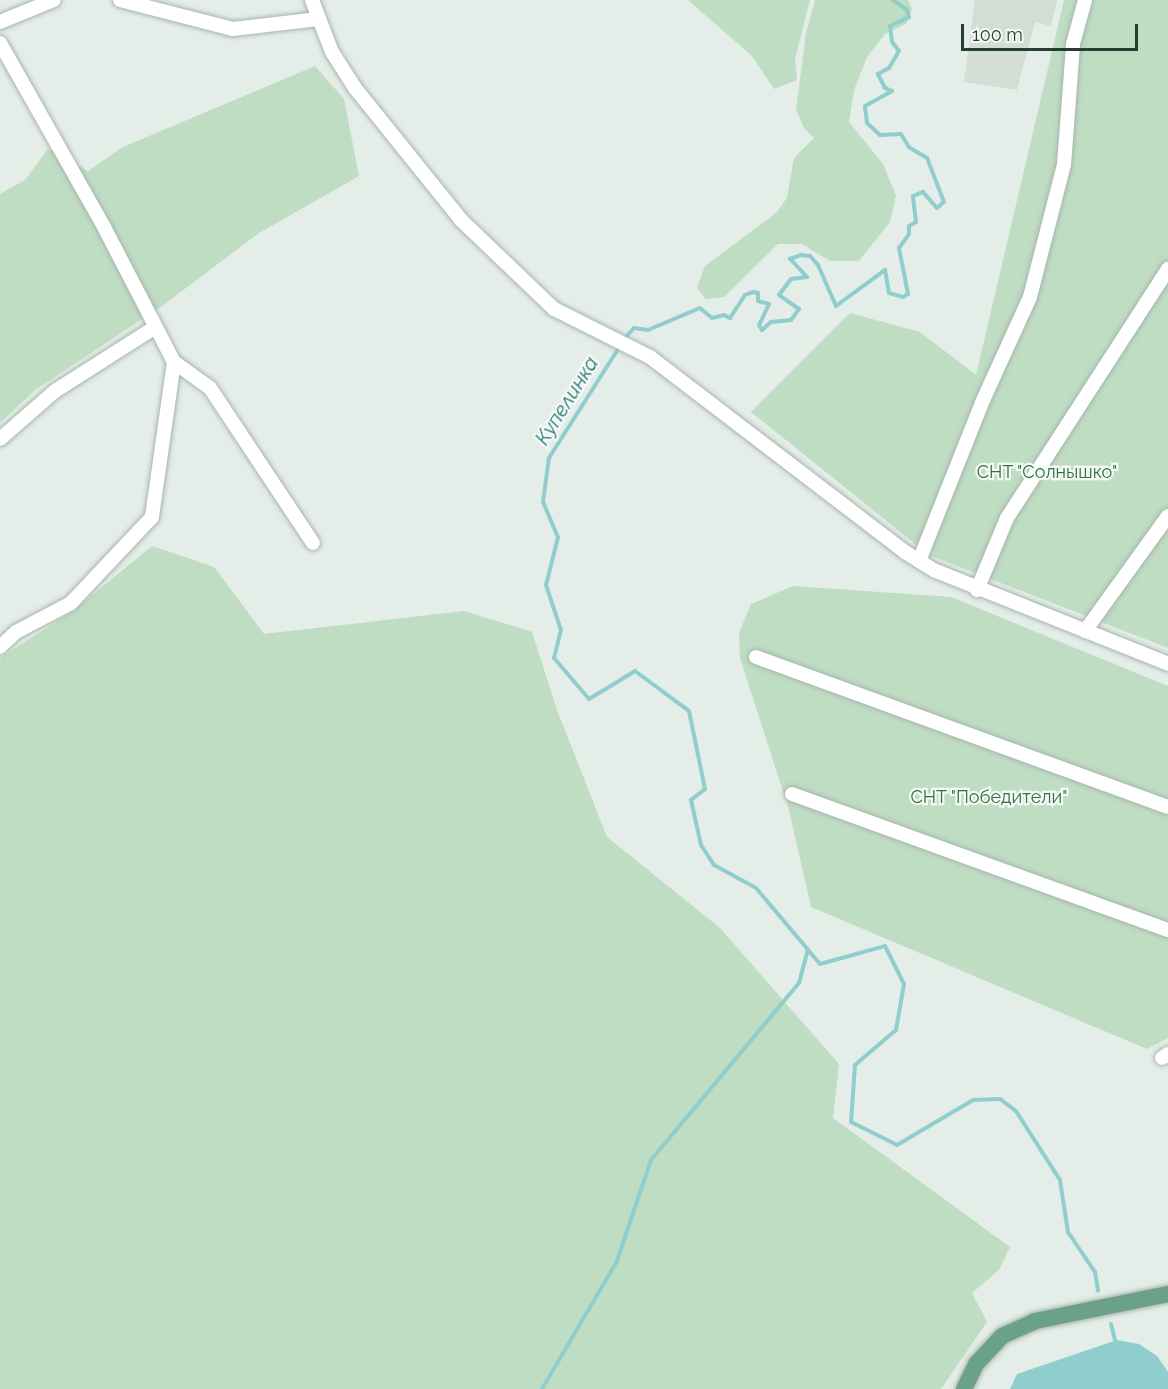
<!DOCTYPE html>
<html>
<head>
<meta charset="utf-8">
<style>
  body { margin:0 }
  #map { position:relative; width:1168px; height:1389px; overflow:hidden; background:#e4ede8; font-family:Raleway,sans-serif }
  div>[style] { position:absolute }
  .built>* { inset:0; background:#d3ddd6 }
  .green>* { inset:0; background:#bfddc2 }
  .water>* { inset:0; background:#90cecd }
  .stream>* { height:4px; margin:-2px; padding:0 2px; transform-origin:2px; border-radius:2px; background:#90cecd }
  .roads { filter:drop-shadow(0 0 2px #a7b5ae) drop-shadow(0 0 2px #a7b5ae) }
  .minor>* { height:14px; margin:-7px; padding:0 7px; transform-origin:7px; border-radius:7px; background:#fff }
  .major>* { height:16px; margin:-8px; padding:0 8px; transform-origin:8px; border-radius:8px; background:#6ba089 }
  span { translate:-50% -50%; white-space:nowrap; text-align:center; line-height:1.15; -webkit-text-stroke:4.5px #f5f9f6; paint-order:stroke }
  .park-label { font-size:18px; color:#31733f }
  .water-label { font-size:20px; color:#217776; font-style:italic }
  .scale { position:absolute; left:961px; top:24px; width:177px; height:27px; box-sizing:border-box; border:3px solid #243e33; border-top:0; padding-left:8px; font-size:18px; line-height:21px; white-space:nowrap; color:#243e33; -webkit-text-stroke:4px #f5f9f6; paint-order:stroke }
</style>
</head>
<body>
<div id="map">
  <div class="built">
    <i style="clip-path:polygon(975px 0,1057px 0,1051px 26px,1035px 22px,1017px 90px,964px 82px)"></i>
  </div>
  <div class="green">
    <i style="clip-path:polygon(688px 0,810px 0,795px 59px,797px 80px,774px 89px,752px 56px)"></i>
    <i style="clip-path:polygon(815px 0,908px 0,912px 9px,906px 24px,885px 34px,867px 57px,854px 90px,849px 122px,883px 164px,896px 196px,890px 222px,859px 261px,830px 261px,802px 244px,778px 244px,724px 297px,706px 299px,697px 288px,705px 266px,776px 213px,787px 198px,794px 158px,814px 138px,804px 128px,796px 110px,806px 33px)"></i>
    <i style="clip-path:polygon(1064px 0,1168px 0,1168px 648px,929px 555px,751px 412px,850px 313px,920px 332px,976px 375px)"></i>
    <i style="clip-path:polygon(315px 66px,344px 99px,359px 176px,259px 233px,162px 306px,35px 390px,0 423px,0 194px,25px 180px,48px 149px,88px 171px,123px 147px)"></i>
    <i style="clip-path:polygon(152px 546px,214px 567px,264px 634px,464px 611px,532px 632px,557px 710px,607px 837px,720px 928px,839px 1064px,833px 1118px,1010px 1247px,999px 1270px,972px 1293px,987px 1322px,941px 1389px,0 1389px,0 658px,73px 611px)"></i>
    <i style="clip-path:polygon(793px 586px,951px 597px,1168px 686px,1168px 1038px,1147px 1049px,811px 907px,789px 810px,740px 658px,739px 633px,751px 604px)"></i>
  </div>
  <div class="water">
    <i style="clip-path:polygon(1117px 1340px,1139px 1344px,1157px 1356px,1168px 1372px,1168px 1389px,1010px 1389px,1017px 1374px)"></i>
  </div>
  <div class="stream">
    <i style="left:624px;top:339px;width:15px;rotate:-48deg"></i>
    <i style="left:634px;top:328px;width:14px;rotate:8deg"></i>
    <i style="left:648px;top:330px;width:56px;rotate:-22.9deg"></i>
    <i style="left:700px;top:308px;width:16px;rotate:40deg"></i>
    <i style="left:712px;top:318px;width:12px;rotate:-14deg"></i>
    <i style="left:724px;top:315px;width:7px;rotate:27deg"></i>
    <i style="left:730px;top:318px;width:27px;rotate:-57deg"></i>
    <i style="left:745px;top:295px;width:9px;rotate:-21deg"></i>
    <i style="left:753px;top:292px;width:5px;rotate:11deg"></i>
    <i style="left:758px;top:293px;width:8px;rotate:90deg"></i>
    <i style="left:758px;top:301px;width:11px;rotate:15deg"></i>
    <i style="left:769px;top:304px;width:23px;rotate:115deg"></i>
    <i style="left:759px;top:325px;width:6px;rotate:59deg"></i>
    <i style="left:762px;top:330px;width:12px;rotate:-42deg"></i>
    <i style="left:771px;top:322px;width:20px;rotate:-6deg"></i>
    <i style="left:791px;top:320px;width:14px;rotate:-54deg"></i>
    <i style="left:799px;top:309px;width:24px;rotate:-145deg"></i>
    <i style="left:779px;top:295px;width:20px;rotate:-53deg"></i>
    <i style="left:791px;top:279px;width:16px;rotate:-7deg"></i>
    <i style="left:807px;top:277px;width:25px;rotate:-133deg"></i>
    <i style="left:790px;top:259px;width:12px;rotate:-20deg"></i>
    <i style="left:801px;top:255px;width:9px;rotate:6deg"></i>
    <i style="left:810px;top:256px;width:12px;rotate:48deg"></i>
    <i style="left:818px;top:265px;width:45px;rotate:66.3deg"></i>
    <i style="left:836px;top:306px;width:61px;rotate:-36.3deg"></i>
    <i style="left:885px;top:270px;width:23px;rotate:80deg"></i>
    <i style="left:889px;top:293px;width:15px;rotate:16deg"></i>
    <i style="left:903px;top:297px;width:6px;rotate:-31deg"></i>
    <i style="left:908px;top:294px;width:47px;rotate:-101.1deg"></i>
    <i style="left:899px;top:248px;width:17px;rotate:-54deg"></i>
    <i style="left:909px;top:234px;width:8px;rotate:-90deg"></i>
    <i style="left:909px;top:226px;width:8px;rotate:-30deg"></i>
    <i style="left:916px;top:222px;width:26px;rotate:-97deg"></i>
    <i style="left:913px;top:196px;width:11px;rotate:-22deg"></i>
    <i style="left:923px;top:192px;width:21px;rotate:49deg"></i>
    <i style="left:937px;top:208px;width:9px;rotate:-41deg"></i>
    <i style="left:944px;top:202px;width:47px;rotate:-111.1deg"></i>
    <i style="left:927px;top:158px;width:21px;rotate:-149deg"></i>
    <i style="left:909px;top:147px;width:15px;rotate:-122deg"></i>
    <i style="left:901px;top:134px;width:21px;rotate:177deg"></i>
    <i style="left:880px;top:135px;width:18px;rotate:-137deg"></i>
    <i style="left:867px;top:123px;width:17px;rotate:-97deg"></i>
    <i style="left:865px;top:106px;width:31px;rotate:-29deg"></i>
    <i style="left:892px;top:91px;width:8px;rotate:-157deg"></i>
    <i style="left:885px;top:88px;width:16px;rotate:-117deg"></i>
    <i style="left:878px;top:74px;width:13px;rotate:-29deg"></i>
    <i style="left:889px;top:68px;width:20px;rotate:-60deg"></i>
    <i style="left:899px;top:51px;width:11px;rotate:-128deg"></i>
    <i style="left:892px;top:42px;width:16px;rotate:-97deg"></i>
    <i style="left:890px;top:26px;width:21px;rotate:-25deg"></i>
    <i style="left:909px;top:17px;width:7px;rotate:-106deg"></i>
    <i style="left:907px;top:10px;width:17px;rotate:-144deg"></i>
    <i style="left:620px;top:346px;width:133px;rotate:122.4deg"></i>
    <i style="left:549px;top:458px;width:44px;rotate:97.8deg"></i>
    <i style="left:543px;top:502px;width:38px;rotate:67deg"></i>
    <i style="left:558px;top:537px;width:49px;rotate:104deg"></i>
    <i style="left:546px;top:585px;width:47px;rotate:71.6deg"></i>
    <i style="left:561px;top:630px;width:29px;rotate:104deg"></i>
    <i style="left:554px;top:658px;width:54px;rotate:49.5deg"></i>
    <i style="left:589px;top:699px;width:54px;rotate:-31.3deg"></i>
    <i style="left:635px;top:671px;width:67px;rotate:36.5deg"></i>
    <i style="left:689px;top:711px;width:80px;rotate:78.4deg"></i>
    <i style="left:705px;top:789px;width:18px;rotate:142deg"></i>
    <i style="left:691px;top:800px;width:46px;rotate:77.5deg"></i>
    <i style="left:701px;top:845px;width:24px;rotate:57deg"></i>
    <i style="left:714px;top:865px;width:48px;rotate:28.7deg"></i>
    <i style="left:756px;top:888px;width:99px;rotate:49.9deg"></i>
    <i style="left:820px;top:964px;width:67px;rotate:-15.5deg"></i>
    <i style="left:885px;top:946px;width:42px;rotate:63.4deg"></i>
    <i style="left:904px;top:984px;width:47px;rotate:99.9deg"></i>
    <i style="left:896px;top:1030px;width:54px;rotate:139.5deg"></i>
    <i style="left:855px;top:1065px;width:57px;rotate:94deg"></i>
    <i style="left:851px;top:1122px;width:51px;rotate:26.6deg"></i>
    <i style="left:897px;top:1145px;width:88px;rotate:-30.6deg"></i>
    <i style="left:973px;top:1100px;width:27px;rotate:-2deg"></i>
    <i style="left:1000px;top:1099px;width:20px;rotate:37deg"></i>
    <i style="left:1016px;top:1111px;width:82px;rotate:57.5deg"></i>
    <i style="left:1060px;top:1180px;width:53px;rotate:81.3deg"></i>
    <i style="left:1068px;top:1232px;width:48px;rotate:56deg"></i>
    <i style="left:1095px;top:1272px;width:19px;rotate:81deg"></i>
    <i style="left:1111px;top:1324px;width:21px;rotate:76deg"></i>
    <i style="left:542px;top:1389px;width:148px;rotate:-59.6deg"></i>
    <i style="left:617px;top:1261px;width:107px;rotate:-71.4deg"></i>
    <i style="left:651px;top:1160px;width:231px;rotate:-50.1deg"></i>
    <i style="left:799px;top:983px;width:34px;rotate:-75deg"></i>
  </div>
  <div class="roads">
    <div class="minor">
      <i style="left:120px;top:0;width:117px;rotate:14.4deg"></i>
      <i style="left:233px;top:29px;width:86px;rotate:-6.7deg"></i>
      <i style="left:312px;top:0;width:56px;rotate:69deg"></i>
      <i style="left:332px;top:52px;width:43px;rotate:57.4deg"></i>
      <i style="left:355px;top:88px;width:169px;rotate:51.2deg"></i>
      <i style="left:461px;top:220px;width:129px;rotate:43.7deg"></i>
      <i style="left:554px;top:309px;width:107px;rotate:26.6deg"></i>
      <i style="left:650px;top:357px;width:321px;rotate:37.4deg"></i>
      <i style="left:905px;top:552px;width:36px;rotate:32deg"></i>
      <i style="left:936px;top:571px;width:250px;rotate:21.8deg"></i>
      <i style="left:0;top:22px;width:58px;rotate:-22.2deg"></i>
      <i style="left:0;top:43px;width:211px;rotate:60.5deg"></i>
      <i style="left:104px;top:227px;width:152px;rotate:62.6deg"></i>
      <i style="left:174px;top:362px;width:157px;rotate:98.1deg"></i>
      <i style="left:152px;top:517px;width:118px;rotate:133.3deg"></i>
      <i style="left:71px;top:603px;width:62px;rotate:152.2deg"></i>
      <i style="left:16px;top:632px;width:22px;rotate:137deg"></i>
      <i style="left:174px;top:362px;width:44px;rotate:35.8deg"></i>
      <i style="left:210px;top:388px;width:186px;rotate:56.4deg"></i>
      <i style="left:0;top:439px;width:73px;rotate:-41.1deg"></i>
      <i style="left:55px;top:391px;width:117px;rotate:-32.5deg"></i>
      <i style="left:919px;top:561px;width:175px;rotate:-68.3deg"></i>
      <i style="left:984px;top:398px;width:111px;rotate:-65.5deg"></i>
      <i style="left:1030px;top:297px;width:136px;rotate:-75.6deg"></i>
      <i style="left:1064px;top:165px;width:121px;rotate:-85.7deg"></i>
      <i style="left:1073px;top:44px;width:46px;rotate:-74.7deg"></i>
      <i style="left:977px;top:590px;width:78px;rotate:-67.4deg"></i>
      <i style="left:1007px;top:518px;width:297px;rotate:-57.1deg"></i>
      <i style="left:1085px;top:631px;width:142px;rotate:-54.2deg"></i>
      <i style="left:756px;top:657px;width:438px;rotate:20deg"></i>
      <i style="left:792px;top:794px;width:400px;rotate:19.9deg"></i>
      <i style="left:1162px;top:1058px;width:7px;rotate:-34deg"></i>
    </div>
    <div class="major">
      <i style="left:964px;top:1389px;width:28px;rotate:-64deg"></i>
      <i style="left:976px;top:1364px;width:38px;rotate:-47deg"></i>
      <i style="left:1002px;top:1336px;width:36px;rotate:-24deg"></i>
      <i style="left:1035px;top:1321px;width:136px;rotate:-11.5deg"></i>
    </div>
  </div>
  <div class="park-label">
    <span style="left:1047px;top:472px">СНТ "Солнышко"</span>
    <span style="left:989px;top:797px">СНТ "Победители"</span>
  </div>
  <div class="water-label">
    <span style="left:567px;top:401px;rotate:-58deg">Купелинка</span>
  </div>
  <div class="scale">100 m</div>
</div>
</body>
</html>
